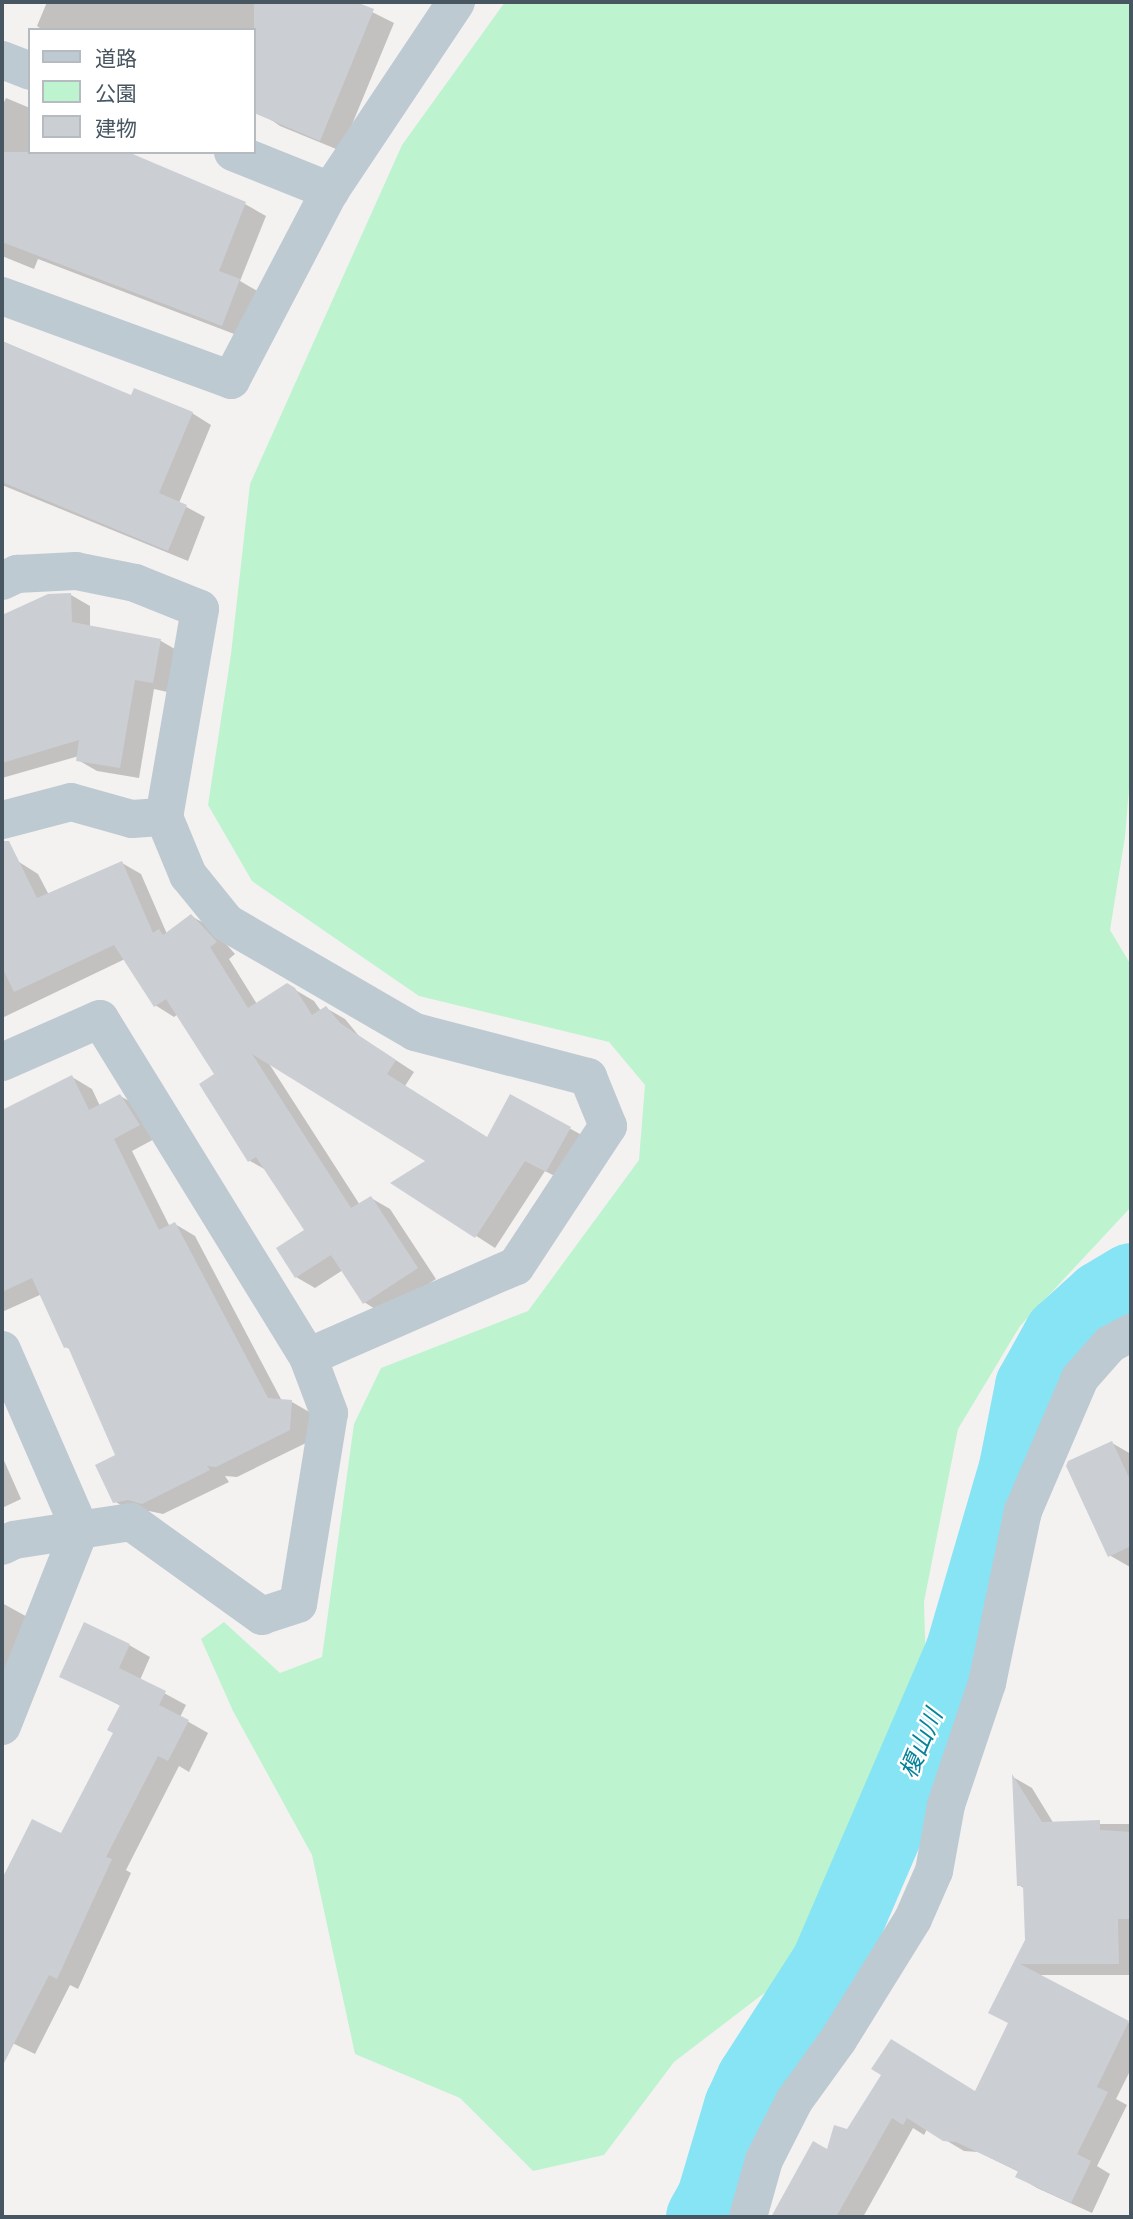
<!DOCTYPE html>
<html>
<head>
<meta charset="utf-8">
<style>
  body { margin:0 }
  #map { position:relative; width:1133px; height:2219px; overflow:hidden; background:#f4f1f1; font-family:"Roboto Condensed","Noto Sans JP",sans-serif }
  div>[style] { position:absolute }
  .green>* { inset:0; background:#bdf4cf }
  .shadow>* { inset:0; background:#0003 }
  .river>* { height:75px; margin:-37.5px; padding:0 37.5px; transform-origin:37.5px; border-radius:37.5px; background:#86e4f5 }
  .building>* { inset:0; background:#cbcfd4 }
  .street>* { height:38px; margin:-19px; padding:0 19px; transform-origin:19px; border-radius:19px; background:#becad2 }
  span { translate:-50% -50%; white-space:nowrap; text-align:center; line-height:1.15; -webkit-text-stroke:5px #fff; paint-order:stroke }
  .water-label { font-size:24px; color:#038299; font-style:italic }
  .frame { position:absolute; inset:0; border:4px solid #475661; pointer-events:none }
  .legend { position:absolute; left:28px; top:28px; width:228px; height:126px; box-sizing:border-box; background:#fff; border:2px solid #b5bbc0; margin:0; padding:9px 12px; list-style:none; font-size:21px; color:#475661 }
  .legend li { display:flex; align-items:center; gap:14px; height:35px }
  .legend b { width:35px; border:2px solid #b5bbc0 }
</style>
</head>
<body>
<div id="map">
  <div class="green">
    <i style="clip-path:polygon(505px 2px,1131px 2px,1131px 764px,1125px 837px,1110px 930px,1131px 965px,1131px 1207px,1020px 1326px,958px 1429px,924px 1602px,929px 1776px,864px 1905px,792px 1972px,674px 2062px,604px 2155px,533px 2171px,460px 2098px,355px 2054px,312px 1855px,233px 1711px,201px 1639px,224px 1622px,280px 1673px,322px 1657px,354px 1424px,381px 1368px,528px 1311px,639px 1160px,645px 1085px,609px 1042px,419px 996px,252px 881px,208px 805px,231px 654px,250px 484px,402px 145px)"></i>
  </div>
  <div class="shadow">
    <i style="clip-path:polygon(47px 2px,352px 2px,394px 23px,341px 151px,280px 126px,254px 108px,254px 30px,43px 30px,37px 26px)"></i>
    <i style="clip-path:polygon(6px 98px,30px 108px,30px 152px,121px 152px,245px 204px,266px 216px,240px 281px,259px 292px,242px 337px,38px 259px,34px 269px,2px 256px,2px 106px)"></i>
    <i style="clip-path:polygon(2px 341px,132px 397px,192px 413px,211px 425px,179px 503px,205px 517px,188px 561px,2px 485px)"></i>
    <i style="clip-path:polygon(71px 595px,90px 606px,90px 627px,161px 641px,180px 652px,172px 693px,154px 689px,139px 778px,97px 771px,78px 760px,79px 756px,2px 778px,2px 618px)"></i>
    <i style="clip-path:polygon(19px 862px,38px 874px,49px 895px,122px 863px,141px 874px,167px 934px,191px 916px,211px 927px,235px 954px,229px 959px,257px 1004px,287px 985px,314px 1001px,321px 1011px,326px 1008px,345px 1019px,359px 1036px,414px 1072px,405px 1086px,488px 1138px,511px 1096px,589px 1139px,566px 1182px,545px 1171px,495px 1248px,394px 1183px,429px 1161px,268px 1062px,360px 1205px,371px 1198px,390px 1209px,436px 1279px,383px 1314px,364px 1302px,343px 1270px,315px 1288px,296px 1277px,306px 1231px,268px 1171px,250px 1161px,217px 1074px,178px 1014px,174px 1017px,155px 1005px,125px 959px,2px 1018px,2px 871px)"></i>
    <i style="clip-path:polygon(72px 1077px,92px 1089px,100px 1106px,120px 1096px,140px 1107px,158px 1137px,132px 1151px,170px 1227px,175px 1224px,195px 1236px,282px 1401px,292px 1402px,311px 1413px,310px 1441px,237px 1477px,225px 1476px,229px 1482px,163px 1514px,149px 1511px,135px 1513px,114px 1501px,117px 1456px,71px 1350px,66px 1347px,42px 1294px,2px 1312px,2px 1258px,5px 1257px,2px 1250px,2px 1111px)"></i>
    <i style="clip-path:polygon(1112px 1443px,1131px 1454px,1130px 1567px,1109px 1555px)"></i>
    <i style="clip-path:polygon(2px 1456px,21px 1499px,2px 1508px)"></i>
    <i style="clip-path:polygon(2px 1603px,31px 1619px,2px 1695px)"></i>
    <i style="clip-path:polygon(129px 1645px,150px 1657px,140px 1680px,186px 1705px,180px 1717px,208px 1733px,189px 1772px,179px 1766px,126px 1870px,131px 1873px,78px 1989px,70px 1985px,35px 2054px,2px 2038px,2px 1879px,33px 1821px,62px 1836px,115px 1733px,121px 1706px,61px 1676px)"></i>
    <i style="clip-path:polygon(1013px 1777px,1032px 1788px,1054px 1824px,1131px 1824px,1131px 1975px,1036px 1975px,1131px 2024px,1131px 2069px,1116px 2099px,1127px 2105px,1097px 2166px,1110px 2174px,1092px 2213px,1037px 2188px,1017px 2176px,1019px 2172px,978px 2152px,964px 2151px,927px 2129px,924px 2135px,913px 2128px,863px 2217px,787px 2217px,775px 2211px,848px 2131px,976px 2093px,1010px 2024px,990px 2012px,1026px 1941px,1025px 1889px,1019px 1885px)"></i>
  </div>
  <div class="river">
    <i style="left:703px;top:2217px;width:23px;rotate:-61deg"></i>
    <i style="left:714px;top:2197px;width:95px;rotate:-73.5deg"></i>
    <i style="left:741px;top:2106px;width:29px;rotate:-65deg"></i>
    <i style="left:753px;top:2080px;width:139px;rotate:-57.3deg"></i>
    <i style="left:828px;top:1963px;width:339px;rotate:-66.7deg"></i>
    <i style="left:962px;top:1652px;width:193px;rotate:-73.7deg"></i>
    <i style="left:1016px;top:1467px;width:83px;rotate:-78.8deg"></i>
    <i style="left:1032px;top:1386px;width:60px;rotate:-60.9deg"></i>
    <i style="left:1061px;top:1334px;width:54px;rotate:-42deg"></i>
    <i style="left:1101px;top:1298px;width:35px;rotate:-31deg"></i>
  </div>
  <div class="building">
    <i style="clip-path:polygon(254px 2px,356px 2px,374px 9px,320px 141px,254px 113px)"></i>
    <i style="clip-path:polygon(2px 152px,128px 152px,246px 202px,219px 271px,240px 279px,222px 326px,2px 242px)"></i>
    <i style="clip-path:polygon(2px 341px,131px 395px,134px 388px,193px 412px,159px 493px,187px 505px,168px 551px,2px 482px)"></i>
    <i style="clip-path:polygon(71px 593px,72px 622px,161px 639px,153px 683px,135px 680px,120px 768px,76px 761px,79px 740px,2px 763px,2px 615px,48px 594px)"></i>
    <i style="clip-path:polygon(2px 841px,9px 841px,37px 898px,122px 861px,153px 933px,159px 929px,163px 935px,191px 914px,217px 942px,210px 947px,248px 1008px,287px 983px,295px 988px,312px 1015px,326px 1006px,340px 1023px,396px 1060px,387px 1074px,487px 1137px,510px 1094px,571px 1127px,546px 1172px,525px 1161px,475px 1238px,390px 1183px,425px 1161px,252px 1054px,351px 1208px,371px 1196px,418px 1268px,363px 1304px,331px 1255px,295px 1278px,276px 1248px,304px 1230px,256px 1157px,248px 1162px,199px 1084px,214px 1074px,166px 999px,154px 1007px,114px 945px,14px 992px,2px 967px)"></i>
    <i style="clip-path:polygon(72px 1075px,89px 1110px,120px 1094px,140px 1125px,114px 1139px,159px 1230px,175px 1222px,268px 1398px,292px 1400px,290px 1430px,216px 1467px,207px 1466px,210px 1470px,142px 1504px,128px 1500px,113px 1503px,95px 1465px,115px 1455px,68px 1347px,64px 1348px,32px 1278px,2px 1292px,2px 1110px)"></i>
    <i style="clip-path:polygon(1112px 1441px,1131px 1482px,1131px 1546px,1108px 1557px,1066px 1466px,1068px 1461px)"></i>
    <i style="clip-path:polygon(84px 1622px,130px 1644px,119px 1668px,166px 1691px,159px 1705px,189px 1720px,168px 1761px,158px 1756px,106px 1857px,112px 1859px,57px 1979px,49px 1975px,2px 2067px,2px 1879px,32px 1819px,61px 1833px,113px 1733px,107px 1730px,120px 1705px,59px 1677px)"></i>
    <i style="clip-path:polygon(1012px 1774px,1042px 1822px,1100px 1820px,1100px 1830px,1131px 1832px,1131px 1919px,1118px 1919px,1119px 1964px,1020px 1964px,1129px 2021px,1097px 2087px,1108px 2092px,1077px 2154px,1091px 2161px,1071px 2203px,1015px 2177px,1018px 2171px,956px 2142px,943px 2141px,907px 2118px,903px 2125px,892px 2118px,836px 2217px,771px 2217px,813px 2141px,827px 2149px,834px 2125px,847px 2129px,881px 2075px,871px 2069px,891px 2039px,975px 2091px,1008px 2023px,988px 2013px,1025px 1940px,1023px 1886px,1017px 1886px)"></i>
  </div>
  <div class="street">
    <i style="left:2px;top:60px;width:30px;rotate:21deg"></i>
    <i style="left:233px;top:152px;width:105px;rotate:21.9deg"></i>
    <i style="left:330px;top:191px;width:227px;rotate:-56.3deg"></i>
    <i style="left:2px;top:296px;width:244px;rotate:20.1deg"></i>
    <i style="left:231px;top:380px;width:213px;rotate:-62.4deg"></i>
    <i style="left:2px;top:581px;width:17px;rotate:-25deg"></i>
    <i style="left:17px;top:574px;width:59px;rotate:-2.9deg"></i>
    <i style="left:76px;top:571px;width:60px;rotate:11.5deg"></i>
    <i style="left:135px;top:583px;width:70px;rotate:21.8deg"></i>
    <i style="left:200px;top:609px;width:211px;rotate:99.8deg"></i>
    <i style="left:164px;top:817px;width:63px;rotate:67.5deg"></i>
    <i style="left:188px;top:875px;width:62px;rotate:50.9deg"></i>
    <i style="left:227px;top:923px;width:217px;rotate:30.1deg"></i>
    <i style="left:415px;top:1032px;width:179px;rotate:14.6deg"></i>
    <i style="left:588px;top:1077px;width:53px;rotate:67.8deg"></i>
    <i style="left:608px;top:1126px;width:168px;rotate:123.3deg"></i>
    <i style="left:516px;top:1266px;width:227px;rotate:156.4deg"></i>
    <i style="left:2px;top:820px;width:71px;rotate:-14.6deg"></i>
    <i style="left:71px;top:802px;width:63px;rotate:15.6deg"></i>
    <i style="left:132px;top:819px;width:32px;rotate:-4deg"></i>
    <i style="left:2px;top:1062px;width:107px;rotate:-23.7deg"></i>
    <i style="left:100px;top:1019px;width:397px;rotate:58.4deg"></i>
    <i style="left:308px;top:1357px;width:60px;rotate:69.4deg"></i>
    <i style="left:329px;top:1413px;width:193px;rotate:99.2deg"></i>
    <i style="left:298px;top:1604px;width:38px;rotate:162deg"></i>
    <i style="left:262px;top:1616px;width:161px;rotate:-144.3deg"></i>
    <i style="left:131px;top:1522px;width:118px;rotate:171.3deg"></i>
    <i style="left:14px;top:1540px;width:13px;rotate:153deg"></i>
    <i style="left:2px;top:1350px;width:195px;rotate:66.5deg"></i>
    <i style="left:80px;top:1529px;width:212px;rotate:111.6deg"></i>
    <i style="left:748px;top:2217px;width:59px;rotate:-74.3deg"></i>
    <i style="left:764px;top:2160px;width:66px;rotate:-63deg"></i>
    <i style="left:794px;top:2101px;width:75px;rotate:-54.2deg"></i>
    <i style="left:838px;top:2040px;width:142px;rotate:-58.2deg"></i>
    <i style="left:913px;top:1919px;width:52px;rotate:-66.4deg"></i>
    <i style="left:934px;top:1871px;width:67px;rotate:-79.7deg"></i>
    <i style="left:946px;top:1805px;width:129px;rotate:-71.4deg"></i>
    <i style="left:987px;top:1683px;width:176px;rotate:-78.2deg"></i>
    <i style="left:1023px;top:1511px;width:145px;rotate:-66.8deg"></i>
    <i style="left:1080px;top:1378px;width:45px;rotate:-48.6deg"></i>
    <i style="left:1110px;top:1344px;width:24px;rotate:-28deg"></i>
  </div>
  <div class="water-label">
    <span style="left:922px;top:1744px;rotate:-67deg">榎山川</span>
  </div>
  <div class="frame"></div>
  <ul class="legend">
  <li><b style="height:9px;background:#becad2"></b>道路</li>
  <li><b style="height:19px;background:#bdf4cf"></b>公園</li>
  <li><b style="height:19px;background:#cbcfd4"></b>建物</li>
  </ul>
</div>
</body>
</html>
